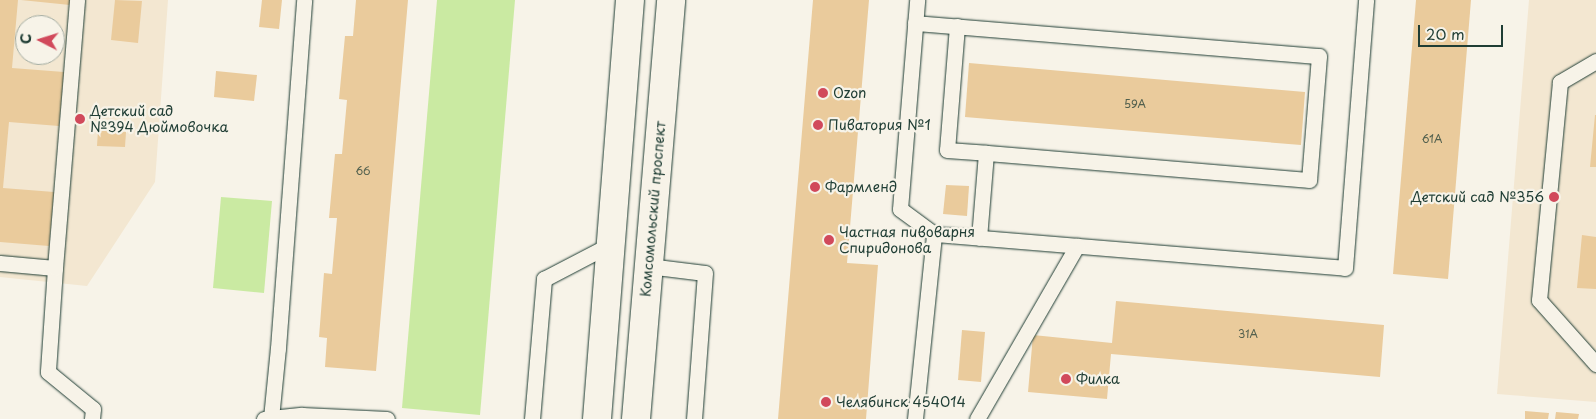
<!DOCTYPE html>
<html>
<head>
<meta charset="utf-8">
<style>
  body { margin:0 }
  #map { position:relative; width:1596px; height:419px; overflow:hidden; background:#f7f3e8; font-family:"Playpen Sans",sans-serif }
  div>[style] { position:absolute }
  .built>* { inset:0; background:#f3e7d1 }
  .green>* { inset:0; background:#caeaa2 }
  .building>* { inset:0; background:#eacb9c }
  .roads { filter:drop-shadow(0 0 1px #1f3d34) drop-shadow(0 0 1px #1f3d34) }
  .lane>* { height:15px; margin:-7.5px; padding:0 7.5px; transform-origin:7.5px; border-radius:7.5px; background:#f7f3e8 }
  .secondary>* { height:28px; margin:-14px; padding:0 14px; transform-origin:14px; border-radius:14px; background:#f7f3e8 }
  .dots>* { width:14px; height:14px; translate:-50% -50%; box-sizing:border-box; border:2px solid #f7f3e8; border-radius:50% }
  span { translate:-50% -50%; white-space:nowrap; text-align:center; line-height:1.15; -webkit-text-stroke:4.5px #f7f3e8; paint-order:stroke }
  .number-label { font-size:11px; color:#52604e }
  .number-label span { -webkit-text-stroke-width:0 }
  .poi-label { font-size:14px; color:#1f3d34 }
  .left { translate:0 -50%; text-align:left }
  .right { translate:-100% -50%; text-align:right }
  .street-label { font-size:14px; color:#1f3d34 }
  .north { position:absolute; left:15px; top:15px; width:50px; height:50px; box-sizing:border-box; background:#f7f3e8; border:1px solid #a1aaa0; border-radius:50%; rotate:275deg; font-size:14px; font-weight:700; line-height:20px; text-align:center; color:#1f3d34 }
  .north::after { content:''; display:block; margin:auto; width:18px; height:22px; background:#d1495b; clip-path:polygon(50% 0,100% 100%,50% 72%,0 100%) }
  .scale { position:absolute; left:1418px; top:25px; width:85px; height:22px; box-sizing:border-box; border:2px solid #1f3d34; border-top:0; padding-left:6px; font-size:15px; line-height:18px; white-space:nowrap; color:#1f3d34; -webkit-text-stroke:4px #f7f3e8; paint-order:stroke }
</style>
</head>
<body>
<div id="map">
  <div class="built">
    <i style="clip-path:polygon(evenodd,0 0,168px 0,155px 182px,87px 286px,0 277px,0 0,25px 25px,55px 25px,55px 55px,25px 55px,25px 25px)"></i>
    <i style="clip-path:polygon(1529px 0,1596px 0,1596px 402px,1497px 394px)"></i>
  </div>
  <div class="green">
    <i style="clip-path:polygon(437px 0,515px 0,480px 415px,402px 408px)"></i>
    <i style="clip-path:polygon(221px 197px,272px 201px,264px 293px,213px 288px)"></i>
  </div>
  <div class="building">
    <i style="clip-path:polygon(0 0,18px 0,12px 68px,64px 72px,59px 126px,9px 122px,3px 188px,54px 192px,49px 246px,0 242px)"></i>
    <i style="clip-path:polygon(21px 0,70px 0,70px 5px)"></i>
    <i style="clip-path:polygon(115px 0,142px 1px,138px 43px,111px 40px)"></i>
    <i style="clip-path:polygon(262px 0,282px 0,279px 29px,259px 27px)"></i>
    <i style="clip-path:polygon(356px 0,408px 0,376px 371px,325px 367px,327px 338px,319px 337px,324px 273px,332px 274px,337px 218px,329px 218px,335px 154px,342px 154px,347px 100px,339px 99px,345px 36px,353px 36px)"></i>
    <i style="clip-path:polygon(813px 0,869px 0,847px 263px,878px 265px,866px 419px,778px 419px)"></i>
    <i style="clip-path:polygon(1416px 0,1471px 0,1448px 279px,1393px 274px)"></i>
    <i style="clip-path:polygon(969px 63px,1305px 92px,1301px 145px,965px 117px)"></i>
    <i style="clip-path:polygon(216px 71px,257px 75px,254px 101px,214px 97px)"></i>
    <i style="clip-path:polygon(1595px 115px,1596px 115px,1596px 167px,1590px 167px)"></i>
    <i style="clip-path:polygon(98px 130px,126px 132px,125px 147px,97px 146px)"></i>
    <i style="clip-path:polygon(946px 185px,969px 186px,967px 216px,943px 214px)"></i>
    <i style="clip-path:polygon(1582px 235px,1596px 237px,1596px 289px,1577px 288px)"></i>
    <i style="clip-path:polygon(1116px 301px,1384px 325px,1380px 377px,1111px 354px,1107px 399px,1028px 392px,1033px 335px,1112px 343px)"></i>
    <i style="clip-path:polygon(962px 330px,985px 332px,981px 382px,958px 380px)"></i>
    <i style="clip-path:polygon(1525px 411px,1549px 413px,1548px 419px,1525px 419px)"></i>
    <i style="clip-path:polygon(1556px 412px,1579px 414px,1578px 419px,1555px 419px)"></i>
  </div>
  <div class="roads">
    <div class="lane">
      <i style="left:915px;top:23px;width:405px;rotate:4.7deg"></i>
      <i style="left:1319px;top:56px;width:124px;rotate:94.6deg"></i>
      <i style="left:1309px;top:180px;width:324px;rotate:-175.2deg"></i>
      <i style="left:986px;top:153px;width:85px;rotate:94.7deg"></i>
      <i style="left:957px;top:26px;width:124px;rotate:94.6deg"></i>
      <i style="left:947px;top:150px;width:39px;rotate:4deg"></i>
      <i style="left:1596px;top:61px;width:42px;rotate:149.7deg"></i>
      <i style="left:1560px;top:82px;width:219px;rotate:95.5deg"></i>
      <i style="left:1539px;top:300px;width:86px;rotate:48.3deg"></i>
      <i style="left:934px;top:234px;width:412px;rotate:4.7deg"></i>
      <i style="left:1345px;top:268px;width:269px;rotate:-85.5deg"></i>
      <i style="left:0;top:263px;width:55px;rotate:5.2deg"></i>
      <i style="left:55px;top:268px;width:104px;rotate:93.9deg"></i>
      <i style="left:48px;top:372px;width:58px;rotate:39.4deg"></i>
      <i style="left:93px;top:409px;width:10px;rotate:96deg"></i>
      <i style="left:648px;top:266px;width:57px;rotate:7deg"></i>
      <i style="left:705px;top:273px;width:146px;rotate:94.3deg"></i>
      <i style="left:55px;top:268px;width:269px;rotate:-85.3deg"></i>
      <i style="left:271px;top:418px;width:31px;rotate:-6deg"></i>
      <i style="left:302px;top:415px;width:85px;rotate:2.7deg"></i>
      <i style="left:264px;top:419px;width:7px;rotate:-8deg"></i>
      <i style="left:271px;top:418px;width:70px;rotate:-84.3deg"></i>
      <i style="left:278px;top:348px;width:349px;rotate:-85.7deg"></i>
      <i style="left:532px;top:419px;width:141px;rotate:-85.1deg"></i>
      <i style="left:544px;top:279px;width:76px;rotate:-27.6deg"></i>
      <i style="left:915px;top:419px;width:186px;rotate:-84.1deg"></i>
      <i style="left:934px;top:234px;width:42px;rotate:-143.7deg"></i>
      <i style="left:900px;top:209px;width:210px;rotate:-85.3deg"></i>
      <i style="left:977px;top:419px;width:200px;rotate:-60deg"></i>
    </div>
    <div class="secondary">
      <i style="left:597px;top:419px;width:420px;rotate:-85.5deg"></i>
      <i style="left:636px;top:419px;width:420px;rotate:-85.2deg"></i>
    </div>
  </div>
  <div class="dots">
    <i style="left:823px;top:93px;background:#d1495b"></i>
    <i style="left:80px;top:119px;background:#d1495b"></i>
    <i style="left:818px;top:125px;background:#d1495b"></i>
    <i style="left:815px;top:187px;background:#d1495b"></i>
    <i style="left:1554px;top:197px;background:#d1495b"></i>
    <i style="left:829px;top:240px;background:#d1495b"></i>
    <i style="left:1066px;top:379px;background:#d1495b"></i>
    <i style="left:826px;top:402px;background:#d1495b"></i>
  </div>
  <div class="number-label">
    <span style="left:1135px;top:104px">59А</span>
    <span style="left:1432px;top:139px">61А</span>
    <span style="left:363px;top:171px">66</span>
    <span style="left:1248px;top:334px">31А</span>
  </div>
  <div class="poi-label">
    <span class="left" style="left:833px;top:93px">Ozon</span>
    <span class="left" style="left:90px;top:119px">Детский сад<br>№394 Дюймовочка</span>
    <span class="left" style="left:828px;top:125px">Пиватория №1</span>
    <span class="left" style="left:825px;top:187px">Фармленд</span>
    <span class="right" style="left:1544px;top:197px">Детский сад №356</span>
    <span class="left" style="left:839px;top:240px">Частная пивоварня<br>Спиридонова</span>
    <span class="left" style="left:1076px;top:379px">Филка</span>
    <span class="left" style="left:836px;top:402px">Челябинск 454014</span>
  </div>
  <div class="street-label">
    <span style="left:653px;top:209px;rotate:-85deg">Комсомольский проспект</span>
  </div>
  <div class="north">С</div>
  <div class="scale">20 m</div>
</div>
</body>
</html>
